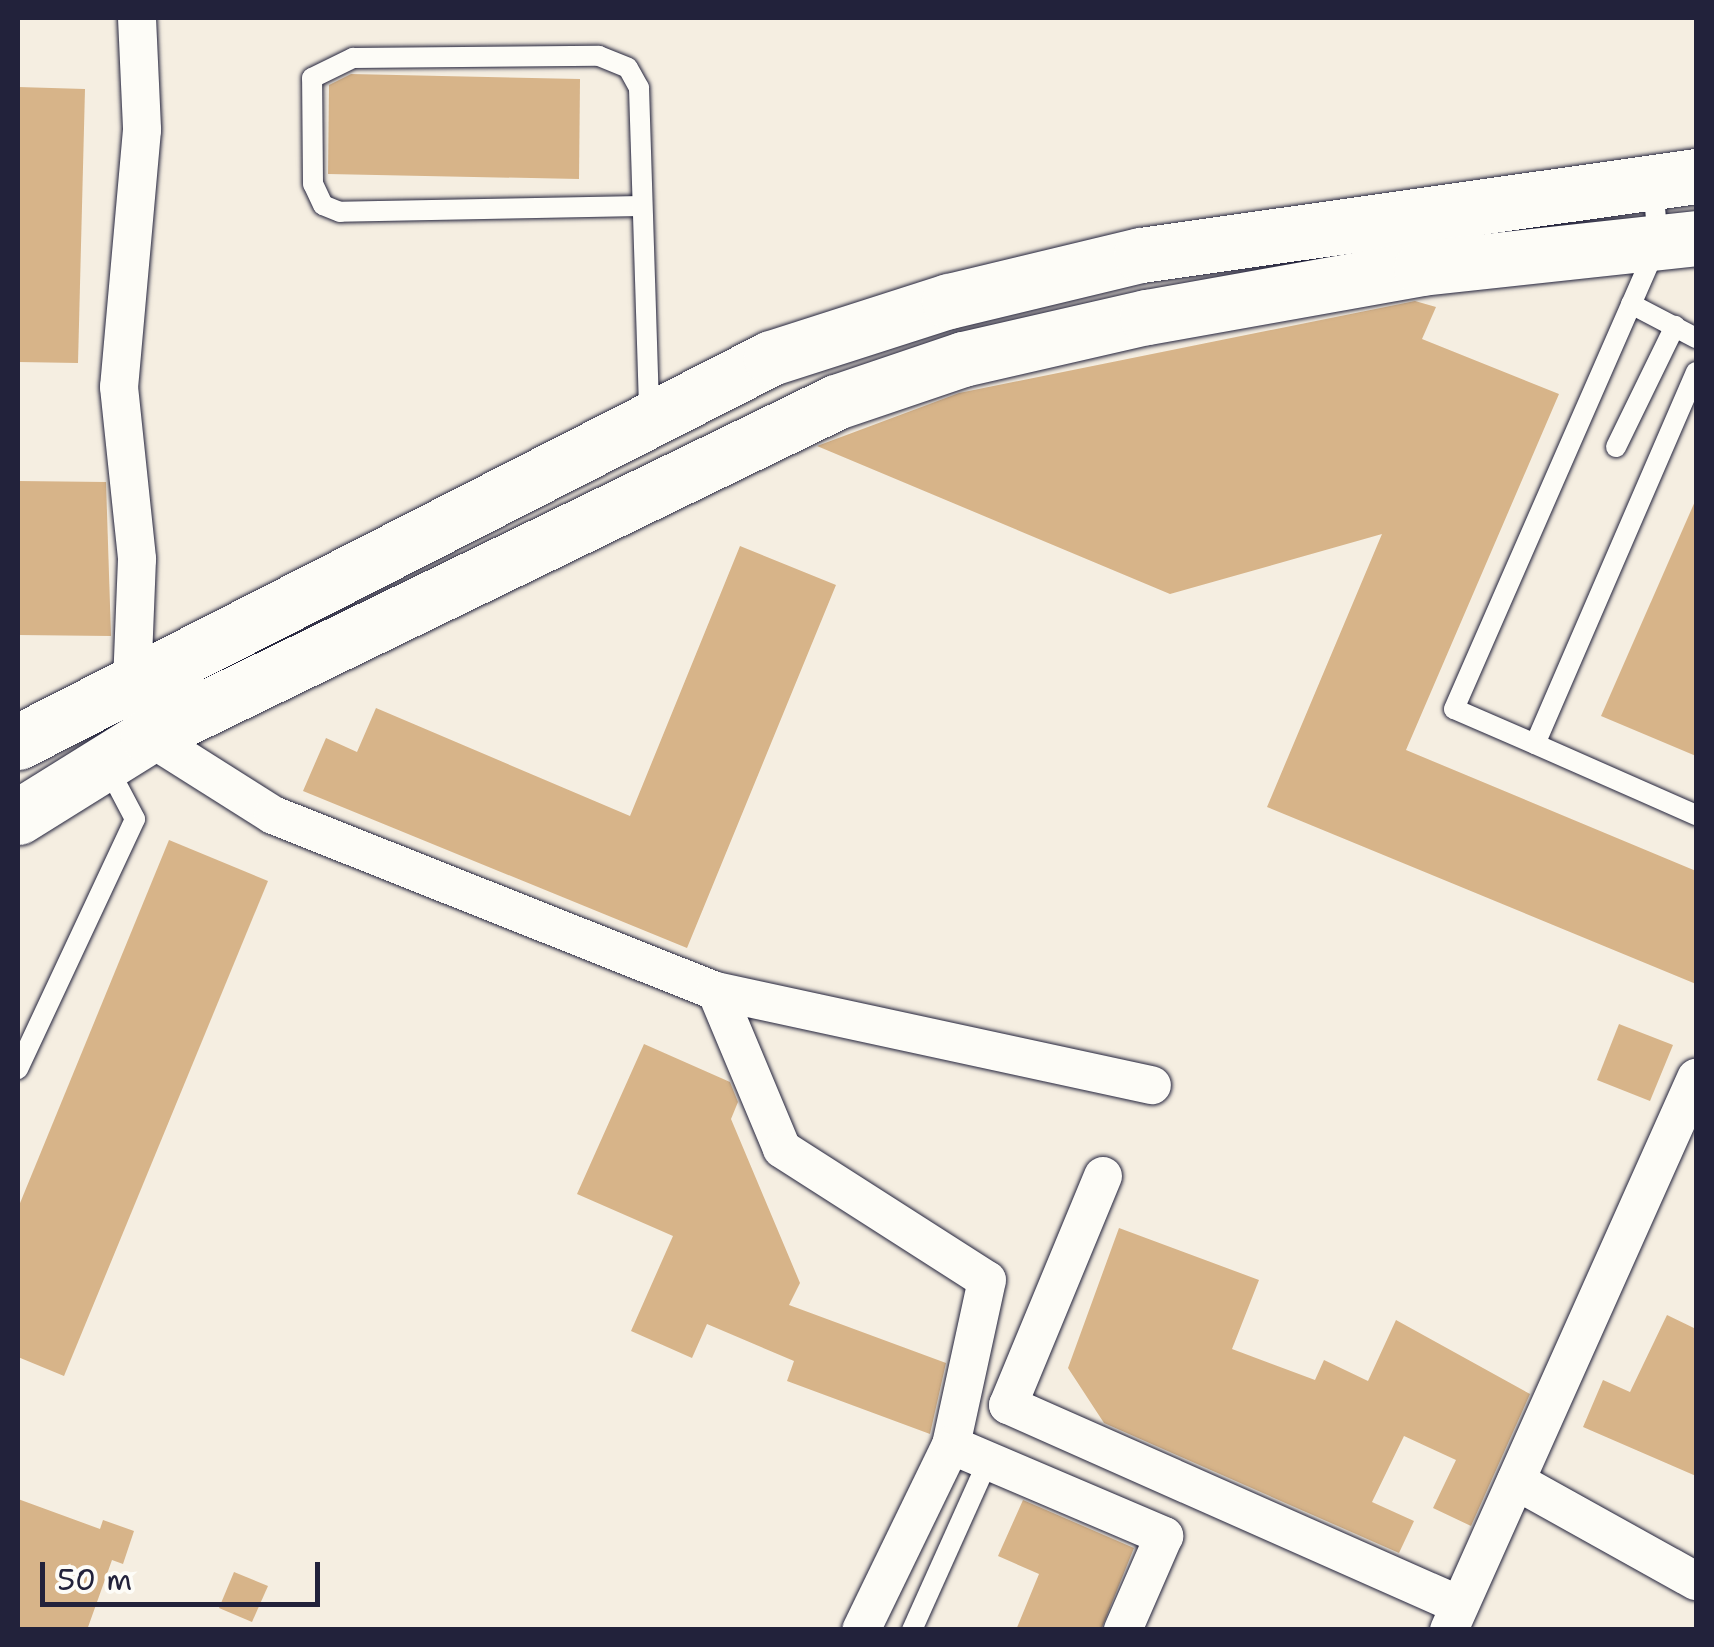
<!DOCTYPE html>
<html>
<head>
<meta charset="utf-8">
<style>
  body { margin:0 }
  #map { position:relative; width:1714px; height:1647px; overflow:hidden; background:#f5eee1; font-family:"Shantell Sans",sans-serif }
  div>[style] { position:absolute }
  .building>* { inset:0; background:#d7b489 }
  .roads { filter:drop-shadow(0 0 2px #22223b) drop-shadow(0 0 2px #22223b) }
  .service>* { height:20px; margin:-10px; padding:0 10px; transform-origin:10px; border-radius:10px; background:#fdfcf7 }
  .minor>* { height:38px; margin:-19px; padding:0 19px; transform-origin:19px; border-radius:19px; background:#fdfcf7 }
  .secondary>* { height:55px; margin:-27.5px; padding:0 27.5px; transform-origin:27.5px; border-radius:27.5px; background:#fdfcf7 }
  span { translate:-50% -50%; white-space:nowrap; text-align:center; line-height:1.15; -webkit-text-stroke:9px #fdfcf7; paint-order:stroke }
  .frame { position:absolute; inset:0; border:20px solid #22223b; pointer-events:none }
  .scale { position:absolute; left:40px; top:1562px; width:280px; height:45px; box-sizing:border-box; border:5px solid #22223b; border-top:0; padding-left:12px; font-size:30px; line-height:35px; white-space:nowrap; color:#22223b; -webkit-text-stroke:8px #fdfcf7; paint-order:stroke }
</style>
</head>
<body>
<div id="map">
  <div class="building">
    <i style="clip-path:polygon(351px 74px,580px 79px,579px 179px,328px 174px,329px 85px)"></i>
    <i style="clip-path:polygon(18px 87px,85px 89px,78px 363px,18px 362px)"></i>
    <i style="clip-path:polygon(1415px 301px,1436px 307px,1422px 339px,1559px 394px,1406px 750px,1696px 871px,1696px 984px,1267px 807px,1382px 534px,1170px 594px,817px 446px,959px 393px)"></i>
    <i style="clip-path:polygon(18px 481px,106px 482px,111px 636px,18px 635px)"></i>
    <i style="clip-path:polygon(1696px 499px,1696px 756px,1601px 716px)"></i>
    <i style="clip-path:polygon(740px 546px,836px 585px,687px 948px,303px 791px,326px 738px,357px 752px,376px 708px,630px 816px)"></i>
    <i style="clip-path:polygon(169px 840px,268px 881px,64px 1376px,18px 1357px,18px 1208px)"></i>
    <i style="clip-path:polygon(1619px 1024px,1673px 1045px,1650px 1101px,1597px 1080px)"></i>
    <i style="clip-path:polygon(644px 1044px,730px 1082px,738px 1102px,731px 1119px,800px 1283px,789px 1305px,946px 1363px,930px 1434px,787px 1381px,794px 1361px,707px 1324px,692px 1358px,631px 1331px,673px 1236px,577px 1194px)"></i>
    <i style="clip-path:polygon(1119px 1228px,1259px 1280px,1232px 1349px,1315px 1380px,1324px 1360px,1368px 1381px,1396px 1320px,1530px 1394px,1471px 1526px,1433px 1508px,1456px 1460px,1404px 1436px,1372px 1502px,1414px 1521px,1399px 1553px,1104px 1423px,1068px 1368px)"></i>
    <i style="clip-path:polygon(1667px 1315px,1696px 1329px,1696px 1476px,1583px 1427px,1603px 1380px,1630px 1392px)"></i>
    <i style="clip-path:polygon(18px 1499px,100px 1529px,103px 1520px,134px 1531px,123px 1564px,112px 1560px,87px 1630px,18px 1630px)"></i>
    <i style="clip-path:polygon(1023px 1500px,1134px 1548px,1101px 1630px,1016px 1630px,1039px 1574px,998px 1556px)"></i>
    <i style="clip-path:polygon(234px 1572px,268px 1586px,252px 1622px,219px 1608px)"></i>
  </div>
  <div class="roads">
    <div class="service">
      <i style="left:641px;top:206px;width:301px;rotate:178.9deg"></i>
      <i style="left:340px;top:212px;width:18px;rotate:-158deg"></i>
      <i style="left:323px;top:205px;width:23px;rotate:-115deg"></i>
      <i style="left:313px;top:184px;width:106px;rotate:-90.5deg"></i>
      <i style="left:312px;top:78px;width:46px;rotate:-26deg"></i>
      <i style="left:353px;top:58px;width:246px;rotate:-0.5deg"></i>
      <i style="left:599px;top:56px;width:31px;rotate:22deg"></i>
      <i style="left:628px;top:68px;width:23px;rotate:61deg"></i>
      <i style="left:639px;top:88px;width:327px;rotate:88.2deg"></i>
      <i style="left:1631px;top:304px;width:73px;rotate:27.6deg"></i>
      <i style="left:1696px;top:372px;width:405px;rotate:113.4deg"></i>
      <i style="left:1535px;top:744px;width:176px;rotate:23.8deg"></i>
      <i style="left:1616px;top:447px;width:135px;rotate:-64deg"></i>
      <i style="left:1535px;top:744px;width:88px;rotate:-156.6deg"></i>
      <i style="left:1454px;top:709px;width:509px;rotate:-66.36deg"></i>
      <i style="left:1658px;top:243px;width:59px;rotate:-94.8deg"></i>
      <i style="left:18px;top:1069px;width:276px;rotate:-64.9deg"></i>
      <i style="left:135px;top:819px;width:62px;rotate:-117.8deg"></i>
      <i style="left:912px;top:1630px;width:185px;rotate:-65.8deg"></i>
    </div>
    <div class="minor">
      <i style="left:137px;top:18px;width:112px;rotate:87.4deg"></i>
      <i style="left:142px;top:130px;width:258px;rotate:95.1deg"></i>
      <i style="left:119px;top:387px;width:173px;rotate:84deg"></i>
      <i style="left:137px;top:559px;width:124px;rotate:92.3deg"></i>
      <i style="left:132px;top:683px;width:55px;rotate:73.2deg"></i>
      <i style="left:148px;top:736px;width:148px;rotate:32.3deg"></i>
      <i style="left:273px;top:815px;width:477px;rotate:21.7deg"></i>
      <i style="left:716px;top:991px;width:446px;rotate:12.2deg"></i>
      <i style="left:716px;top:991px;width:171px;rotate:67.3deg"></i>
      <i style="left:782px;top:1149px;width:243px;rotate:32.6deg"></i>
      <i style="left:987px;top:1280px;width:169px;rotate:102.3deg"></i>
      <i style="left:951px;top:1445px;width:206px;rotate:115.9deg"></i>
      <i style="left:1103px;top:1176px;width:248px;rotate:112.5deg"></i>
      <i style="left:1008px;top:1405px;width:494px;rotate:23.9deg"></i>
      <i style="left:951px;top:1445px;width:232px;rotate:23.1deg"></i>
      <i style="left:1164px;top:1536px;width:103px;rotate:113.6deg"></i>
      <i style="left:1516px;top:1481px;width:206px;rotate:29.1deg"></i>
      <i style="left:1449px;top:1630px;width:605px;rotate:-65.89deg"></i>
    </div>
    <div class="secondary">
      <i style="left:18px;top:742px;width:845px;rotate:-27.02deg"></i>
      <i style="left:771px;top:358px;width:187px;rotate:-17.8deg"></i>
      <i style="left:949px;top:301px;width:197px;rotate:-13.5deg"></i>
      <i style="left:1141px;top:255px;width:561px;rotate:-8.1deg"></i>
      <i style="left:18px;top:817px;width:153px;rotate:-31.9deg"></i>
      <i style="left:148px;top:736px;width:765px;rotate:-25.89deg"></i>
      <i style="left:836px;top:402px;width:134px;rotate:-18.7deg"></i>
      <i style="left:963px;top:359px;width:189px;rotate:-12.9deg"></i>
      <i style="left:1147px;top:317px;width:278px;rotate:-10.1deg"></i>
      <i style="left:1421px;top:268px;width:277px;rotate:-6.2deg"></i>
    </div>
  </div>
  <div class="frame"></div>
  <div class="scale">50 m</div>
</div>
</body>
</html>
